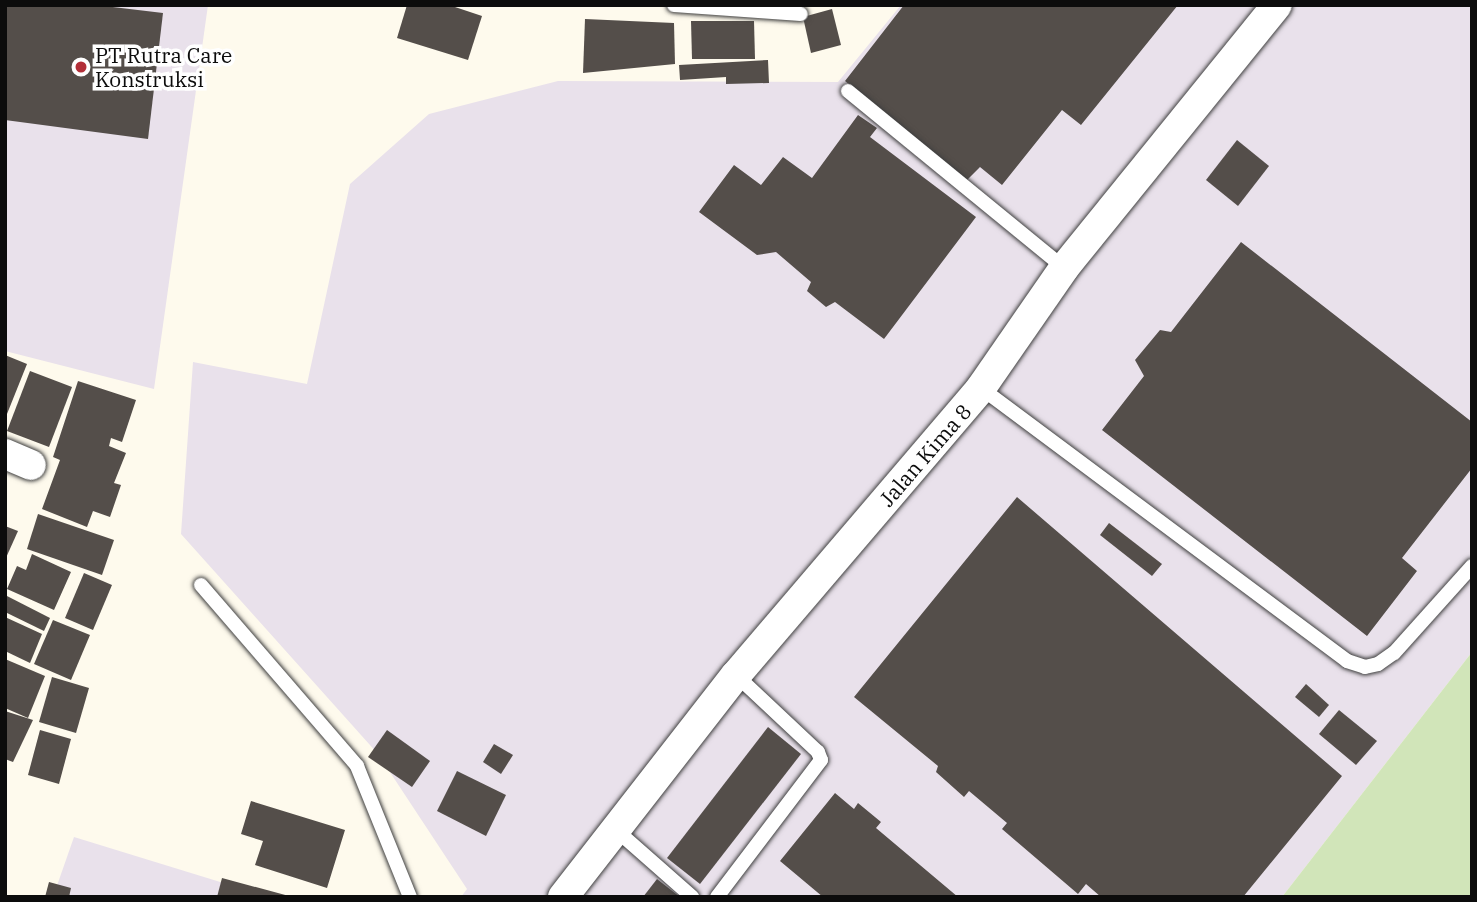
<!DOCTYPE html>
<html>
<head>
<meta charset="utf-8">
<style>
  body { margin:0 }
  #map { position:relative; width:1477px; height:902px; overflow:hidden; background:#fefaed; font-family:"IBM Plex Serif",serif }
  div>[style] { position:absolute }
  .industrial>* { inset:0; background:#e9e1eb }
  .green>* { inset:0; background:#d1e5b9 }
  .building>* { inset:0; background:#544e4a }
  .roads { filter:drop-shadow(0 0 2px #3f3f3f) drop-shadow(0 0 2px #3f3f3f) }
  .service>* { height:14px; margin:-7px; padding:0 7px; transform-origin:7px; border-radius:7px; background:#fff }
  .minor>* { height:30px; margin:-15px; padding:0 15px; transform-origin:15px; border-radius:15px; background:#fff }
  .dots>* { width:19px; height:19px; translate:-50% -50%; box-sizing:border-box; border:4px solid #fff; border-radius:50% }
  span { translate:-50% -50%; white-space:nowrap; text-align:center; line-height:1.15; -webkit-text-stroke:7px #fff; paint-order:stroke }
  .poi-label { font-size:21px; color:#0c0c0c }
  .left { translate:0 -50%; text-align:left }
  .street-label { font-size:21px; color:#0c0c0c }
  .frame { position:absolute; inset:0; border:7px solid #0c0c0c; pointer-events:none }
</style>
</head>
<body>
<div id="map">
  <div class="industrial">
    <i style="clip-path:polygon(5px 5px,208px 5px,154px 389px,5px 351px)"></i>
    <i style="clip-path:polygon(901px 5px,1472px 5px,1472px 652px,1282px 897px,461px 897px,467px 889px,378px 754px,181px 534px,193px 362px,307px 384px,350px 184px,429px 114px,558px 81px,838px 82px)"></i>
    <i style="clip-path:polygon(74px 837px,269px 897px,53px 897px)"></i>
  </div>
  <div class="green">
    <i style="clip-path:polygon(1472px 652px,1472px 897px,1282px 897px)"></i>
  </div>
  <div class="building">
    <i style="clip-path:polygon(5px 5px,96px 5px,163px 13px,148px 139px,5px 120px)"></i>
    <i style="clip-path:polygon(407px 5px,449px 5px,482px 16px,468px 60px,397px 38px)"></i>
    <i style="clip-path:polygon(904px 5px,1178px 5px,1081px 125px,1062px 110px,1002px 185px,980px 167px,966px 181px,845px 81px)"></i>
    <i style="clip-path:polygon(832px 9px,841px 45px,811px 53px,803px 17px)"></i>
    <i style="clip-path:polygon(585px 19px,674px 23px,675px 64px,583px 73px)"></i>
    <i style="clip-path:polygon(691px 21px,754px 21px,755px 59px,692px 59px)"></i>
    <i style="clip-path:polygon(768px 60px,769px 83px,726px 84px,726px 77px,680px 80px,679px 65px)"></i>
    <i style="clip-path:polygon(858px 115px,877px 128px,870px 137px,976px 217px,884px 339px,835px 302px,826px 307px,807px 291px,811px 282px,776px 252px,757px 255px,699px 212px,734px 165px,761px 185px,783px 157px,812px 178px)"></i>
    <i style="clip-path:polygon(1237px 140px,1269px 166px,1238px 206px,1206px 180px)"></i>
    <i style="clip-path:polygon(1241px 242px,1472px 422px,1472px 468px,1402px 558px,1417px 571px,1367px 636px,1102px 430px,1144px 376px,1135px 360px,1160px 330px,1171px 332px)"></i>
    <i style="clip-path:polygon(5px 355px,27px 364px,5px 419px)"></i>
    <i style="clip-path:polygon(30px 371px,72px 387px,49px 447px,7px 431px)"></i>
    <i style="clip-path:polygon(78px 381px,136px 400px,122px 442px,111px 438px,109px 446px,126px 453px,114px 483px,121px 485px,110px 517px,93px 511px,87px 527px,42px 509px,60px 460px,53px 457px)"></i>
    <i style="clip-path:polygon(1017px 497px,1342px 776px,1243px 897px,1101px 897px,1086px 884px,1078px 894px,1002px 829px,1007px 823px,969px 791px,964px 797px,936px 772px,938px 766px,854px 697px)"></i>
    <i style="clip-path:polygon(38px 514px,114px 540px,102px 575px,27px 549px)"></i>
    <i style="clip-path:polygon(1109px 523px,1162px 564px,1152px 576px,1100px 535px)"></i>
    <i style="clip-path:polygon(5px 526px,18px 531px,5px 560px)"></i>
    <i style="clip-path:polygon(32px 554px,71px 572px,54px 610px,7px 589px,17px 566px,26px 570px)"></i>
    <i style="clip-path:polygon(84px 573px,112px 585px,93px 630px,65px 618px)"></i>
    <i style="clip-path:polygon(5px 595px,50px 618px,44px 631px,5px 612px)"></i>
    <i style="clip-path:polygon(5px 617px,42px 634px,30px 663px,5px 651px)"></i>
    <i style="clip-path:polygon(53px 620px,90px 635px,71px 680px,34px 664px)"></i>
    <i style="clip-path:polygon(5px 659px,45px 676px,28px 718px,5px 708px)"></i>
    <i style="clip-path:polygon(52px 677px,89px 688px,76px 733px,39px 722px)"></i>
    <i style="clip-path:polygon(1306px 684px,1329px 705px,1319px 717px,1295px 697px)"></i>
    <i style="clip-path:polygon(1339px 710px,1377px 741px,1356px 765px,1319px 734px)"></i>
    <i style="clip-path:polygon(5px 711px,33px 720px,13px 762px,5px 759px)"></i>
    <i style="clip-path:polygon(768px 727px,801px 754px,700px 884px,667px 858px)"></i>
    <i style="clip-path:polygon(40px 730px,71px 739px,59px 784px,28px 775px)"></i>
    <i style="clip-path:polygon(387px 730px,430px 761px,412px 787px,368px 757px)"></i>
    <i style="clip-path:polygon(494px 744px,513px 755px,501px 774px,483px 762px)"></i>
    <i style="clip-path:polygon(457px 771px,506px 795px,486px 836px,437px 811px)"></i>
    <i style="clip-path:polygon(835px 793px,854px 809px,858px 803px,881px 822px,876px 828px,958px 897px,823px 897px,780px 861px)"></i>
    <i style="clip-path:polygon(251px 801px,345px 830px,327px 888px,255px 865px,263px 841px,241px 834px)"></i>
    <i style="clip-path:polygon(222px 878px,289px 896px,289px 897px,217px 897px)"></i>
    <i style="clip-path:polygon(657px 879px,680px 897px,643px 897px)"></i>
    <i style="clip-path:polygon(49px 882px,71px 888px,69px 897px,45px 897px)"></i>
  </div>
  <div class="roads">
    <div class="service">
      <i style="left:674px;top:5px;width:127px;rotate:4.1deg"></i>
      <i style="left:848px;top:91px;width:279px;rotate:39.3deg"></i>
      <i style="left:981px;top:388px;width:457px;rotate:36.7deg"></i>
      <i style="left:1347px;top:661px;width:19px;rotate:18deg"></i>
      <i style="left:1365px;top:667px;width:13px;rotate:-13deg"></i>
      <i style="left:1378px;top:664px;width:19px;rotate:-35deg"></i>
      <i style="left:1394px;top:653px;width:117px;rotate:-48.1deg"></i>
      <i style="left:201px;top:585px;width:239px;rotate:49.2deg"></i>
      <i style="left:357px;top:766px;width:141px;rotate:68deg"></i>
      <i style="left:615px;top:829px;width:103px;rotate:41.4deg"></i>
      <i style="left:717px;top:897px;width:172px;rotate:-52.8deg"></i>
      <i style="left:821px;top:760px;width:9px;rotate:-111deg"></i>
      <i style="left:818px;top:752px;width:112px;rotate:-136.8deg"></i>
    </div>
    <div class="minor">
      <i style="left:5px;top:454px;width:28px;rotate:23deg"></i>
      <i style="left:563px;top:897px;width:281px;rotate:-52.1deg"></i>
      <i style="left:736px;top:675px;width:377px;rotate:-49.5deg"></i>
      <i style="left:981px;top:388px;width:146px;rotate:-55.3deg"></i>
      <i style="left:1064px;top:268px;width:338px;rotate:-51deg"></i>
    </div>
  </div>
  <div class="dots">
    <i style="left:81px;top:67px;background:#b22f38"></i>
  </div>
  <div class="poi-label">
    <span class="left" style="left:95px;top:67px">PT Rutra Care<br>Konstruksi</span>
  </div>
  <div class="street-label">
    <span style="left:925px;top:455px;rotate:-49deg">Jalan Kima 8</span>
  </div>
  <div class="frame"></div>
</div>
</body>
</html>
